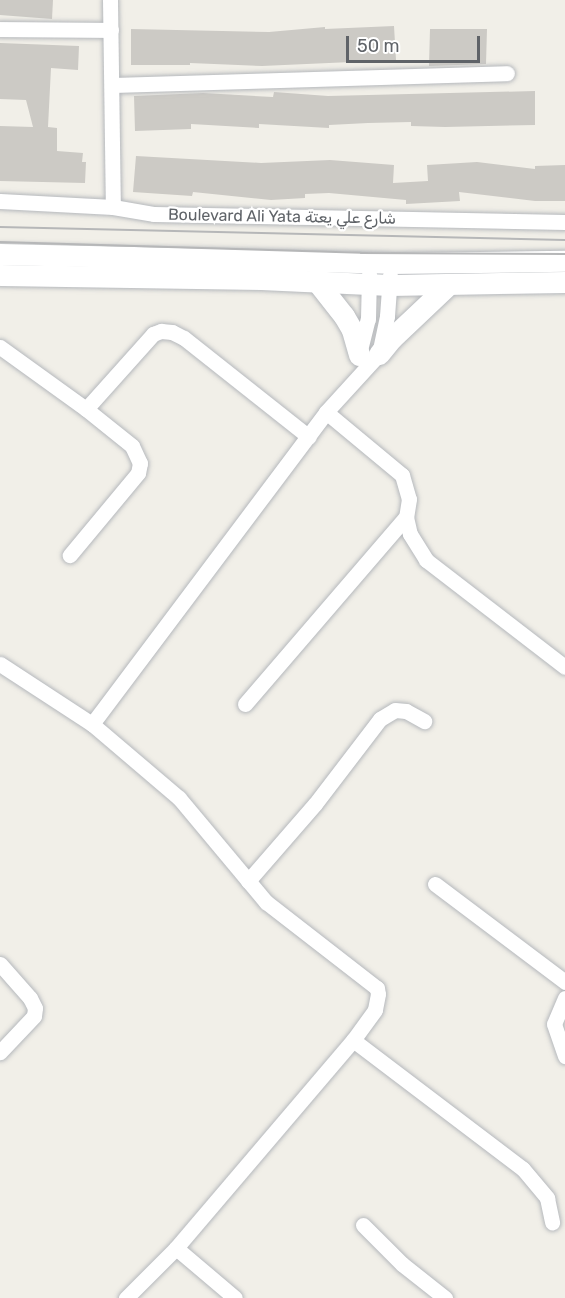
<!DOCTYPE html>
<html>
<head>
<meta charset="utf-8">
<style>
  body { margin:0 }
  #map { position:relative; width:565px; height:1298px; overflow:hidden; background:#f1efe8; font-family:Rubik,Cairo,sans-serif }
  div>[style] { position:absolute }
  .building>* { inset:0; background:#cccac5 }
  .roads { filter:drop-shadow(0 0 2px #b5b8bc) drop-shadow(0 0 2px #b5b8bc) }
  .street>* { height:15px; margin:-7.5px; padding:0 7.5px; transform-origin:7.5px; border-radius:7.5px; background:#fff }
  .secondary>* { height:21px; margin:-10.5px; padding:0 10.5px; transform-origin:10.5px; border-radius:10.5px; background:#fff }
  .tram>* { height:1.5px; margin:-0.75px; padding:0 0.75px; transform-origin:0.75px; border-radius:0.75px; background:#b6b7b8 }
  span { translate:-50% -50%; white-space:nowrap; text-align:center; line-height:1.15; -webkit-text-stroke:4.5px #fff; paint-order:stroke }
  .street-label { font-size:16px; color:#5f6368 }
  .scale { position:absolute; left:346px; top:36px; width:134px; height:27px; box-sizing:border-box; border:3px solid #5f6368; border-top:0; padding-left:8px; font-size:18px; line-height:21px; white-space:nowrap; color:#5f6368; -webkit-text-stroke:4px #fff; paint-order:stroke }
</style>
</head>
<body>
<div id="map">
  <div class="building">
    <i style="clip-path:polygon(0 0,53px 0,52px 19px,0 15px)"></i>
    <i style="clip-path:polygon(394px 26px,396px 60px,262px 66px,190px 63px,190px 65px,131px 65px,131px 29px,269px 32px,325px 27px,325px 29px)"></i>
    <i style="clip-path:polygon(430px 29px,487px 29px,486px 64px,429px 66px)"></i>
    <i style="clip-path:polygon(0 43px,79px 46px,78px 70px,51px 68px,48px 127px,57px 128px,57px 151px,83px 153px,82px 162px,86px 162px,85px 183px,0 181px,0 126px,33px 127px,26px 100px,0 99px)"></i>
    <i style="clip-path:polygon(535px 91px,535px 125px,445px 127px,411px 126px,411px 122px,368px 123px,329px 125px,329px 128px,259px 124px,259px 128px,191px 124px,191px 129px,135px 131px,134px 96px,203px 93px,273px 97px,274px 92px,328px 96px)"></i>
    <i style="clip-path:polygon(136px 156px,261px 163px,330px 160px,394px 165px,393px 183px,428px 181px,427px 165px,477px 162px,535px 169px,535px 166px,565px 165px,565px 201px,535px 201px,459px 192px,460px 201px,406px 204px,406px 200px,329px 193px,305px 194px,305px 198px,271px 200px,193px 192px,192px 196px,133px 192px)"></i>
  </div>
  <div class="roads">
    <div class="street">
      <i style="left:110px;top:0;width:207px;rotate:89.2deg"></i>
      <i style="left:0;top:29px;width:111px;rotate:0.5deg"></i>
      <i style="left:112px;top:85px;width:395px;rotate:-1.7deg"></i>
      <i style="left:0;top:201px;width:113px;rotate:3deg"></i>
      <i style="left:113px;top:207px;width:42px;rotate:9.7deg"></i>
      <i style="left:154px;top:214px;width:411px;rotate:1.1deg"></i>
      <i style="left:0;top:347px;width:106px;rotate:35.8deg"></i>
      <i style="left:86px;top:409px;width:59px;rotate:38.8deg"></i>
      <i style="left:132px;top:446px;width:19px;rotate:65deg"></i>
      <i style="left:140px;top:463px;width:10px;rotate:101deg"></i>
      <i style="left:138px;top:473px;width:107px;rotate:129.7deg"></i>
      <i style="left:359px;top:354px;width:36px;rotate:-76deg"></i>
      <i style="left:368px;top:319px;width:45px;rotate:-88.7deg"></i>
      <i style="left:86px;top:409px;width:101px;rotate:-48.2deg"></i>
      <i style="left:153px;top:334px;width:9px;rotate:-21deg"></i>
      <i style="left:161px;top:331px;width:11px;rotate:5deg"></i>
      <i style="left:172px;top:332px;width:13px;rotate:27deg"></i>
      <i style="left:184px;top:338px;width:159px;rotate:38.4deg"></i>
      <i style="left:326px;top:412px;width:99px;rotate:39.7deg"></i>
      <i style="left:402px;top:475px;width:25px;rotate:74deg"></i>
      <i style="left:409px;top:499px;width:18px;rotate:99deg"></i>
      <i style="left:406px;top:517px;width:17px;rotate:77deg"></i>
      <i style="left:410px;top:534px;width:31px;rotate:58deg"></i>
      <i style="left:426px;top:560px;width:175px;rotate:37.6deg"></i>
      <i style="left:0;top:664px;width:110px;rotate:33.1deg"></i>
      <i style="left:92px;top:724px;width:114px;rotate:40.4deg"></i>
      <i style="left:179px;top:798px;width:136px;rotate:50.1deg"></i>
      <i style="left:266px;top:902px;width:140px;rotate:37.8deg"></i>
      <i style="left:377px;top:988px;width:6px;rotate:81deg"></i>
      <i style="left:378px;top:994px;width:16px;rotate:101deg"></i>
      <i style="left:375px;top:1010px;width:37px;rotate:126deg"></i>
      <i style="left:353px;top:1040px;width:273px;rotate:130.4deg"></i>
      <i style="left:176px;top:1248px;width:71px;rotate:135deg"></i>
      <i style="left:245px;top:704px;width:247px;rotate:-49.3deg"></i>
      <i style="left:92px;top:724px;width:390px;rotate:-53.1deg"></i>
      <i style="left:326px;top:412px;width:79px;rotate:-47.6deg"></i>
      <i style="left:379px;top:354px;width:39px;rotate:-78deg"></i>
      <i style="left:387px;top:316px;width:41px;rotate:-85.8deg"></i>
      <i style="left:248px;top:881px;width:102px;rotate:-49deg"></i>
      <i style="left:315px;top:804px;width:107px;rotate:-52.6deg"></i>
      <i style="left:380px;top:719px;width:17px;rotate:-31deg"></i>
      <i style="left:395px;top:710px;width:11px;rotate:5deg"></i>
      <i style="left:406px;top:711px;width:21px;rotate:29deg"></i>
      <i style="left:435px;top:884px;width:163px;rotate:37deg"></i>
      <i style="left:0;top:964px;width:45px;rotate:48.6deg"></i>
      <i style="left:30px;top:998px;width:11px;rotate:63deg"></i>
      <i style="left:35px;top:1008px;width:8px;rotate:97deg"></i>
      <i style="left:34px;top:1016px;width:50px;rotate:133.4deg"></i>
      <i style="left:565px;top:998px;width:28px;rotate:113deg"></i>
      <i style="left:554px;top:1024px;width:34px;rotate:71deg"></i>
      <i style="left:353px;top:1040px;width:213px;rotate:37.2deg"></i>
      <i style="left:523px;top:1169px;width:38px;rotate:50deg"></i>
      <i style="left:547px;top:1198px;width:25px;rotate:78deg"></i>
      <i style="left:363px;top:1225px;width:55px;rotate:45deg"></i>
      <i style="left:402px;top:1264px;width:55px;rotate:38.3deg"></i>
      <i style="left:176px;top:1248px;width:77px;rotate:40.3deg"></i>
    </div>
    <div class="secondary">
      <i style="left:0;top:254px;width:390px;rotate:1.3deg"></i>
      <i style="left:390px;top:263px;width:175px;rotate:-0.7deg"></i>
      <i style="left:0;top:275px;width:261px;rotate:0.9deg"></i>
      <i style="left:261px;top:279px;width:129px;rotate:2.7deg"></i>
      <i style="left:390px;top:285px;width:175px;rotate:-1deg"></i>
      <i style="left:318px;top:283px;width:42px;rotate:51.8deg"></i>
      <i style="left:344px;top:316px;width:16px;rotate:60deg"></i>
      <i style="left:352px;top:330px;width:26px;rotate:74deg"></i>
      <i style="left:379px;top:354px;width:21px;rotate:-51deg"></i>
      <i style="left:392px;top:338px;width:77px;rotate:-43.4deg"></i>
    </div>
  </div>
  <div class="tram">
    <i style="left:0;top:227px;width:565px;rotate:1.32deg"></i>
    <i style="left:0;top:242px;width:361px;rotate:1.7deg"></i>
    <i style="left:361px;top:253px;width:204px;rotate:0.3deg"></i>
  </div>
  <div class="street-label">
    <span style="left:282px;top:217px;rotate:1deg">Boulevard Ali Yata شارع علي يعتة</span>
  </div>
  <div class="scale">50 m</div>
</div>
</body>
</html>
